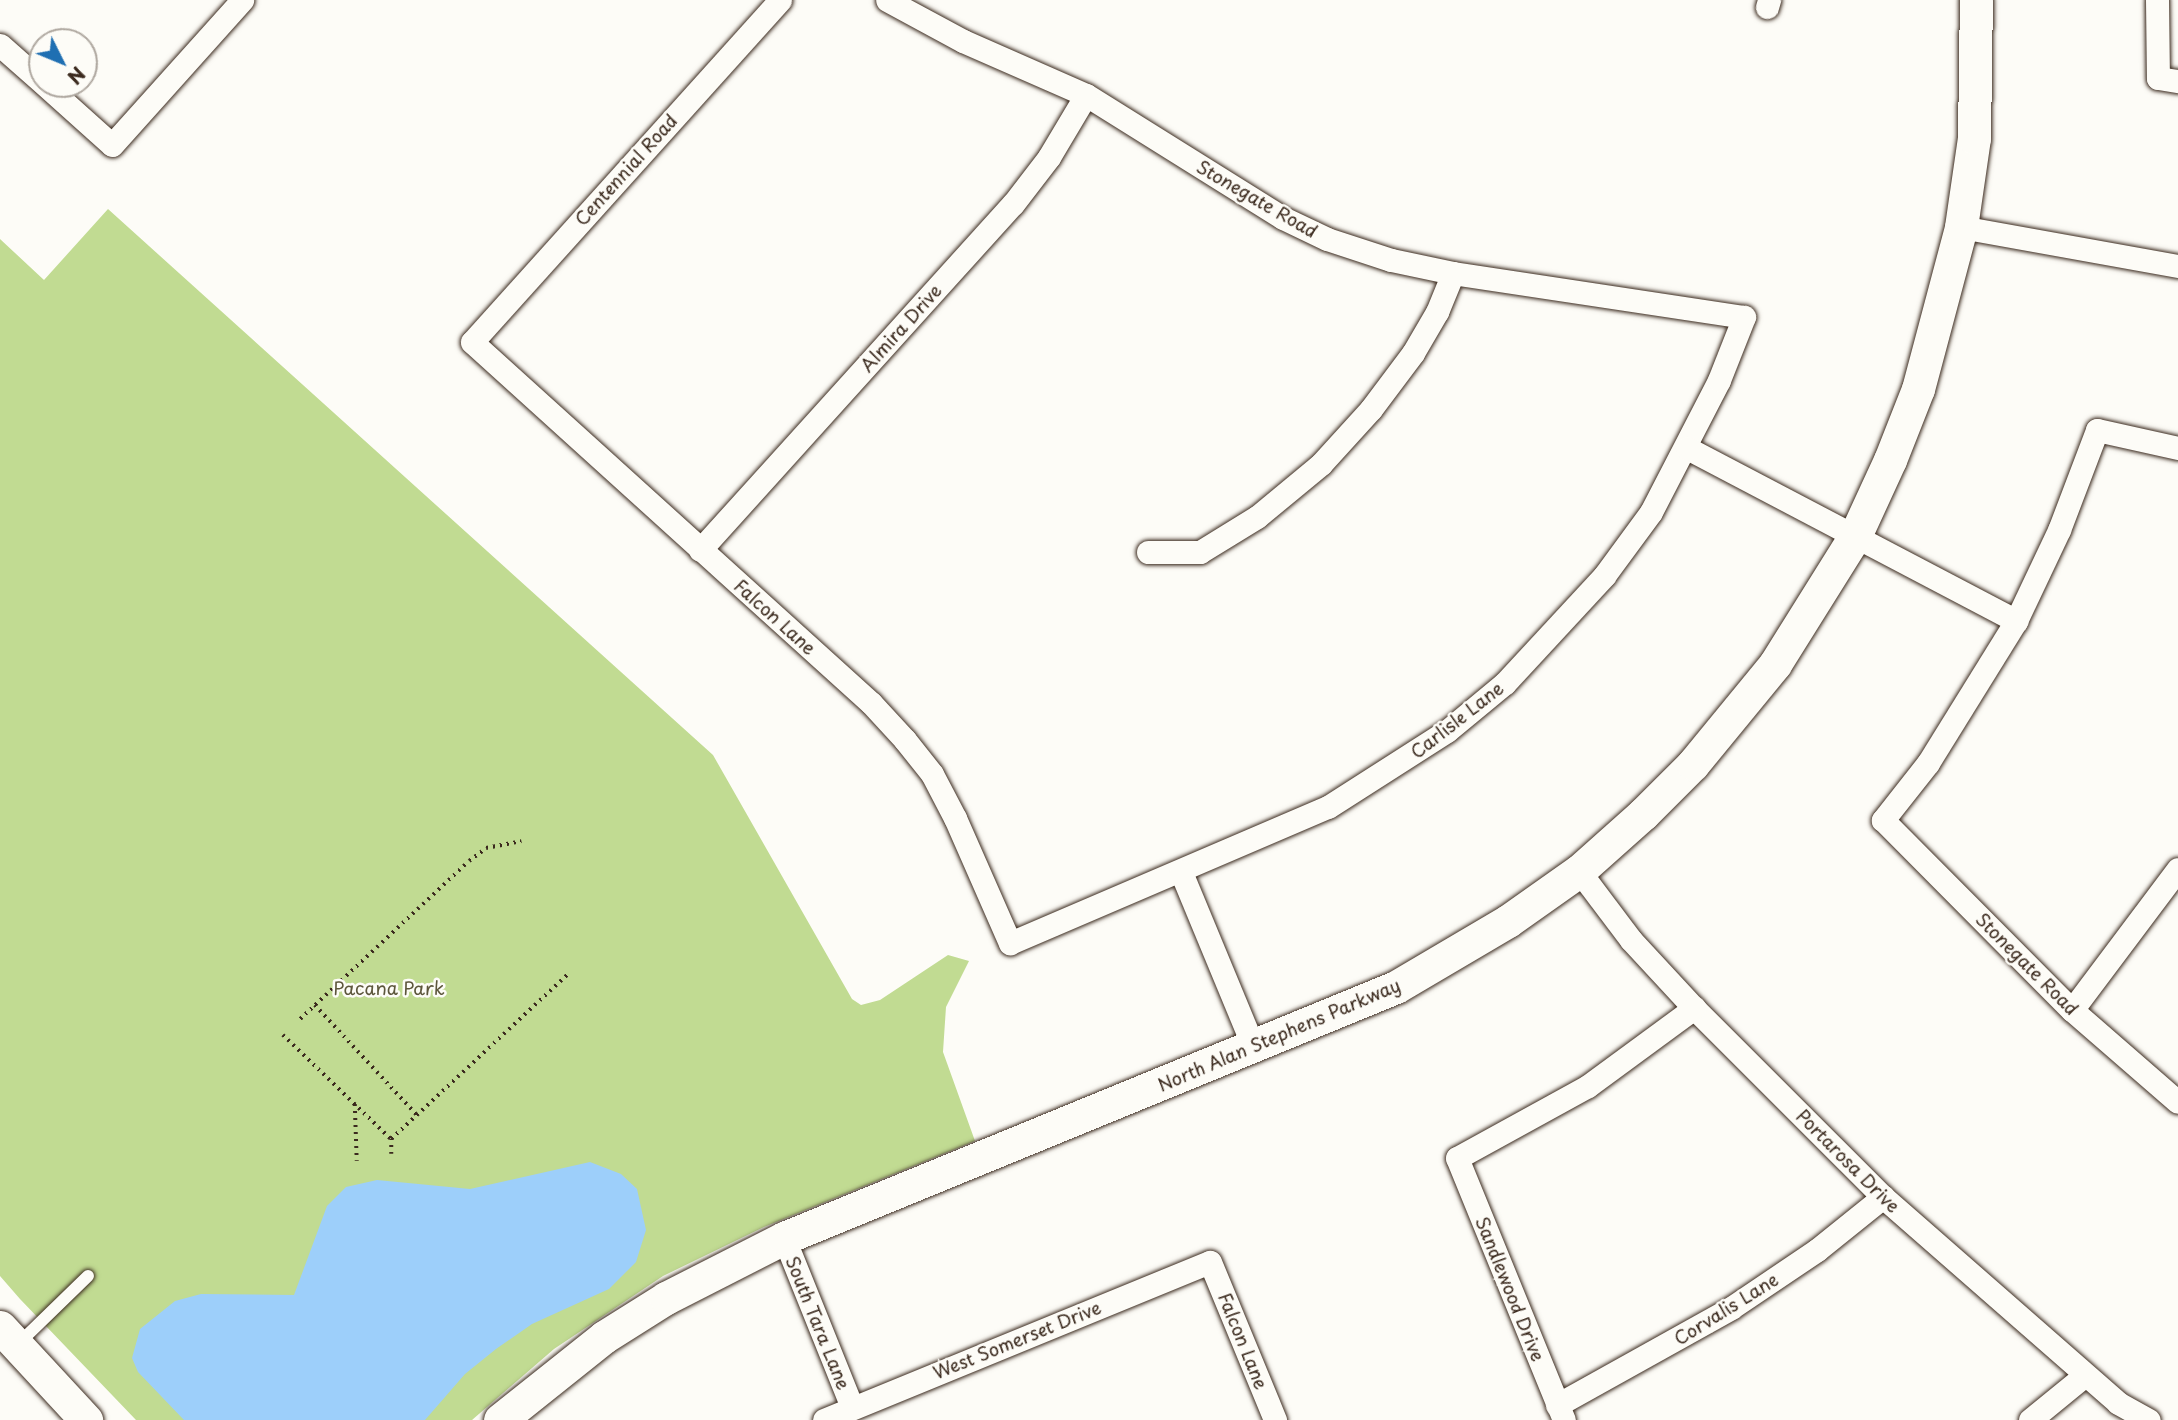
<!DOCTYPE html>
<html>
<head>
<meta charset="utf-8">
<style>
  body { margin:0 }
  #map { position:relative; width:2178px; height:1420px; overflow:hidden; background:#fdfcf7; font-family:"Playpen Sans",sans-serif }
  div>[style] { position:absolute }
  .green>* { inset:0; background:#c1db92 }
  .water>* { inset:0; background:#9dcffa }
  .path>* { height:3.5px; margin-top:-1.75px; transform-origin:0; background:repeating-linear-gradient(90deg,#3b2a1e 0 2px,transparent 0 7px) }
  .roads { filter:drop-shadow(0 0 2px #3b2a1e) drop-shadow(0 0 2px #3b2a1e) }
  .lane>* { height:12px; margin:-6px; padding:0 6px; transform-origin:6px; border-radius:6px; background:#fdfcf7 }
  .street>* { height:23px; margin:-11.5px; padding:0 11.5px; transform-origin:11.5px; border-radius:11.5px; background:#fdfcf7 }
  .secondary>* { height:33px; margin:-16.5px; padding:0 16.5px; transform-origin:16.5px; border-radius:16.5px; background:#fdfcf7 }
  span { translate:-50% -50%; white-space:nowrap; text-align:center; line-height:1.15; -webkit-text-stroke:5px #fdfcf7; paint-order:stroke }
  .street-label { font-size:18px; color:#3b2a1e }
  .park-label { font-size:18px; color:#5c563b }
  .north { position:absolute; left:28px; top:28px; width:70px; height:70px; box-sizing:border-box; background:#fdfcf7; border:2px solid #afa8a0; border-radius:50%; rotate:133deg; font-size:19px; font-weight:700; line-height:28px; text-align:center; color:#3b2a1e }
  .north::after { content:''; display:block; margin:auto; width:24px; height:32px; background:#1f6fb2; clip-path:polygon(50% 0,100% 100%,50% 72%,0 100%) }
</style>
</head>
<body>
<div id="map">
  <div class="green">
    <i style="clip-path:polygon(108px 209px,713px 755px,852px 999px,861px 1005px,880px 1000px,948px 955px,969px 961px,946px 1007px,943px 1052px,975px 1141px,764px 1227px,663px 1276px,554px 1349px,472px 1420px,136px 1420px,20px 1299px,0 1276px,0 239px,44px 280px)"></i>
  </div>
  <div class="water">
    <i style="clip-path:polygon(590px 1162px,621px 1174px,637px 1189px,646px 1230px,636px 1262px,609px 1289px,532px 1324px,496px 1349px,465px 1374px,425px 1420px,184px 1420px,138px 1372px,132px 1358px,140px 1329px,175px 1301px,201px 1294px,294px 1295px,327px 1206px,346px 1187px,377px 1180px,470px 1189px)"></i>
  </div>
  <div class="path">
    <i style="left:315px;top:1005px;width:150px;rotate:47.2deg"></i>
    <i style="left:300px;top:1019px;width:231px;rotate:-43.1deg"></i>
    <i style="left:469px;top:861px;width:21px;rotate:-37deg"></i>
    <i style="left:486px;top:848px;width:36px;rotate:-11deg"></i>
    <i style="left:283px;top:1035px;width:150px;rotate:43.9deg"></i>
    <i style="left:355px;top:1104px;width:57px;rotate:88deg"></i>
    <i style="left:391px;top:1154px;width:15px;rotate:-90deg"></i>
    <i style="left:391px;top:1139px;width:243px;rotate:-43deg"></i>
  </div>
  <div class="roads">
    <div class="lane">
      <i style="left:17px;top:1345px;width:99px;rotate:-44.2deg"></i>
    </div>
    <div class="street">
      <i style="left:780px;top:0;width:460px;rotate:132deg"></i>
      <i style="left:472px;top:342px;width:538px;rotate:42.14deg"></i>
      <i style="left:871px;top:703px;width:50px;rotate:47.4deg"></i>
      <i style="left:905px;top:740px;width:43px;rotate:51.5deg"></i>
      <i style="left:932px;top:774px;width:50px;rotate:62.4deg"></i>
      <i style="left:955px;top:818px;width:137px;rotate:66.3deg"></i>
      <i style="left:1010px;top:943px;width:346px;rotate:-23.2deg"></i>
      <i style="left:1328px;top:807px;width:141px;rotate:-32.6deg"></i>
      <i style="left:1447px;top:731px;width:75px;rotate:-39.6deg"></i>
      <i style="left:1505px;top:683px;width:146px;rotate:-47.2deg"></i>
      <i style="left:1604px;top:576px;width:79px;rotate:-53.7deg"></i>
      <i style="left:1651px;top:512px;width:148px;rotate:-62.7deg"></i>
      <i style="left:1719px;top:380px;width:68px;rotate:-68.4deg"></i>
      <i style="left:1744px;top:317px;width:294px;rotate:-171.4deg"></i>
      <i style="left:1453px;top:273px;width:63px;rotate:-168.2deg"></i>
      <i style="left:1391px;top:260px;width:67px;rotate:-161.8deg"></i>
      <i style="left:1327px;top:239px;width:49px;rotate:-154.5deg"></i>
      <i style="left:1283px;top:218px;width:232px;rotate:-148deg"></i>
      <i style="left:1086px;top:95px;width:134px;rotate:-156.3deg"></i>
      <i style="left:963px;top:41px;width:86px;rotate:-151.7deg"></i>
      <i style="left:2157px;top:0;width:78px;rotate:89.3deg"></i>
      <i style="left:2158px;top:78px;width:20px;rotate:9deg"></i>
      <i style="left:1767px;top:7px;width:7px;rotate:-74deg"></i>
      <i style="left:0;top:45px;width:56px;rotate:41.4deg"></i>
      <i style="left:44px;top:84px;width:91px;rotate:41.9deg"></i>
      <i style="left:112px;top:145px;width:195px;rotate:-48.1deg"></i>
      <i style="left:1961px;top:227px;width:220px;rotate:10.2deg"></i>
      <i style="left:1687px;top:448px;width:372px;rotate:27.7deg"></i>
      <i style="left:2178px;top:448px;width:83px;rotate:-167.5deg"></i>
      <i style="left:2097px;top:430px;width:107px;rotate:110.8deg"></i>
      <i style="left:2059px;top:530px;width:101px;rotate:115.3deg"></i>
      <i style="left:2016px;top:621px;width:167px;rotate:121.8deg"></i>
      <i style="left:1928px;top:763px;width:73px;rotate:128.3deg"></i>
      <i style="left:1883px;top:820px;width:268px;rotate:45.2deg"></i>
      <i style="left:2072px;top:1010px;width:140px;rotate:41deg"></i>
      <i style="left:700px;top:550px;width:467px;rotate:-47.9deg"></i>
      <i style="left:1013px;top:204px;width:59px;rotate:-52.5deg"></i>
      <i style="left:1049px;top:157px;width:72px;rotate:-59.2deg"></i>
      <i style="left:1148px;top:552px;width:52px"></i>
      <i style="left:1200px;top:552px;width:67px;rotate:-31.6deg"></i>
      <i style="left:1257px;top:517px;width:83px;rotate:-39.6deg"></i>
      <i style="left:1321px;top:464px;width:74px;rotate:-47.7deg"></i>
      <i style="left:1371px;top:409px;width:70px;rotate:-53.1deg"></i>
      <i style="left:1413px;top:353px;width:48px;rotate:-59.7deg"></i>
      <i style="left:1437px;top:312px;width:42px;rotate:-67.7deg"></i>
      <i style="left:1579px;top:871px;width:86px;rotate:53deg"></i>
      <i style="left:1631px;top:940px;width:93px;rotate:47.2deg"></i>
      <i style="left:1694px;top:1008px;width:267px;rotate:45deg"></i>
      <i style="left:1883px;top:1197px;width:313px;rotate:41.2deg"></i>
      <i style="left:2118px;top:1403px;width:35px;rotate:29deg"></i>
      <i style="left:1181px;top:872px;width:188px;rotate:67.5deg"></i>
      <i style="left:2072px;top:1010px;width:176px;rotate:-53.1deg"></i>
      <i style="left:784px;top:1238px;width:182px;rotate:68.1deg"></i>
      <i style="left:1557px;top:1405px;width:199px;rotate:-29.1deg"></i>
      <i style="left:1731px;top:1308px;width:104px;rotate:-34deg"></i>
      <i style="left:1817px;top:1250px;width:85px;rotate:-38.8deg"></i>
      <i style="left:824px;top:1420px;width:417px;rotate:-22.3deg"></i>
      <i style="left:1210px;top:1262px;width:171px;rotate:67.6deg"></i>
      <i style="left:1564px;top:1420px;width:283px;rotate:-112.2deg"></i>
      <i style="left:1457px;top:1158px;width:149px;rotate:-28.8deg"></i>
      <i style="left:1588px;top:1086px;width:132px;rotate:-36.3deg"></i>
      <i style="left:2030px;top:1420px;width:71px;rotate:-39.3deg"></i>
    </div>
    <div class="secondary">
      <i style="left:0;top:1327px;width:127px;rotate:47.2deg"></i>
      <i style="left:500px;top:1420px;width:133px;rotate:-38.6deg"></i>
      <i style="left:604px;top:1337px;width:73px;rotate:-32.2deg"></i>
      <i style="left:666px;top:1298px;width:132px;rotate:-27deg"></i>
      <i style="left:784px;top:1238px;width:661px;rotate:-22.3deg"></i>
      <i style="left:1396px;top:987px;width:130px;rotate:-30.5deg"></i>
      <i style="left:1508px;top:921px;width:87px;rotate:-35.2deg"></i>
      <i style="left:1579px;top:871px;width:86px;rotate:-41.7deg"></i>
      <i style="left:1643px;top:814px;width:71px;rotate:-45deg"></i>
      <i style="left:1693px;top:764px;width:129px;rotate:-50.6deg"></i>
      <i style="left:1775px;top:664px;width:151px;rotate:-58deg"></i>
      <i style="left:1855px;top:536px;width:84px;rotate:-65.3deg"></i>
      <i style="left:1890px;top:460px;width:76px;rotate:-68.5deg"></i>
      <i style="left:1918px;top:389px;width:168px;rotate:-75.1deg"></i>
      <i style="left:1961px;top:227px;width:90px;rotate:-81.7deg"></i>
      <i style="left:1974px;top:138px;width:138px;rotate:-89.2deg"></i>
    </div>
  </div>
  <div class="street-label">
    <span style="left:626px;top:170px;rotate:-48deg">Centennial Road</span>
    <span style="left:1257px;top:199px;rotate:30deg">Stonegate Road</span>
    <span style="left:901px;top:328px;rotate:-48deg">Almira Drive</span>
    <span style="left:775px;top:617px;rotate:42deg">Falcon Lane</span>
    <span style="left:1457px;top:720px;rotate:-38deg">Carlisle Lane</span>
    <span style="left:2027px;top:964px;rotate:45deg">Stonegate Road</span>
    <span style="left:1279px;top:1035px;rotate:-23deg">North Alan Stephens Parkway</span>
    <span style="left:1848px;top:1161px;rotate:45deg">Portarosa Drive</span>
    <span style="left:1510px;top:1289px;rotate:68deg">Sandlewood Drive</span>
    <span style="left:1726px;top:1309px;rotate:-32deg">Corvalis Lane</span>
    <span style="left:818px;top:1323px;rotate:68deg">South Tara Lane</span>
    <span style="left:1017px;top:1340px;rotate:-22deg">West Somerset Drive</span>
    <span style="left:1243px;top:1341px;rotate:68deg">Falcon Lane</span>
  </div>
  <div class="park-label">
    <span style="left:389px;top:988px">Pacana Park</span>
  </div>
  <div class="north">N</div>
</div>
</body>
</html>
